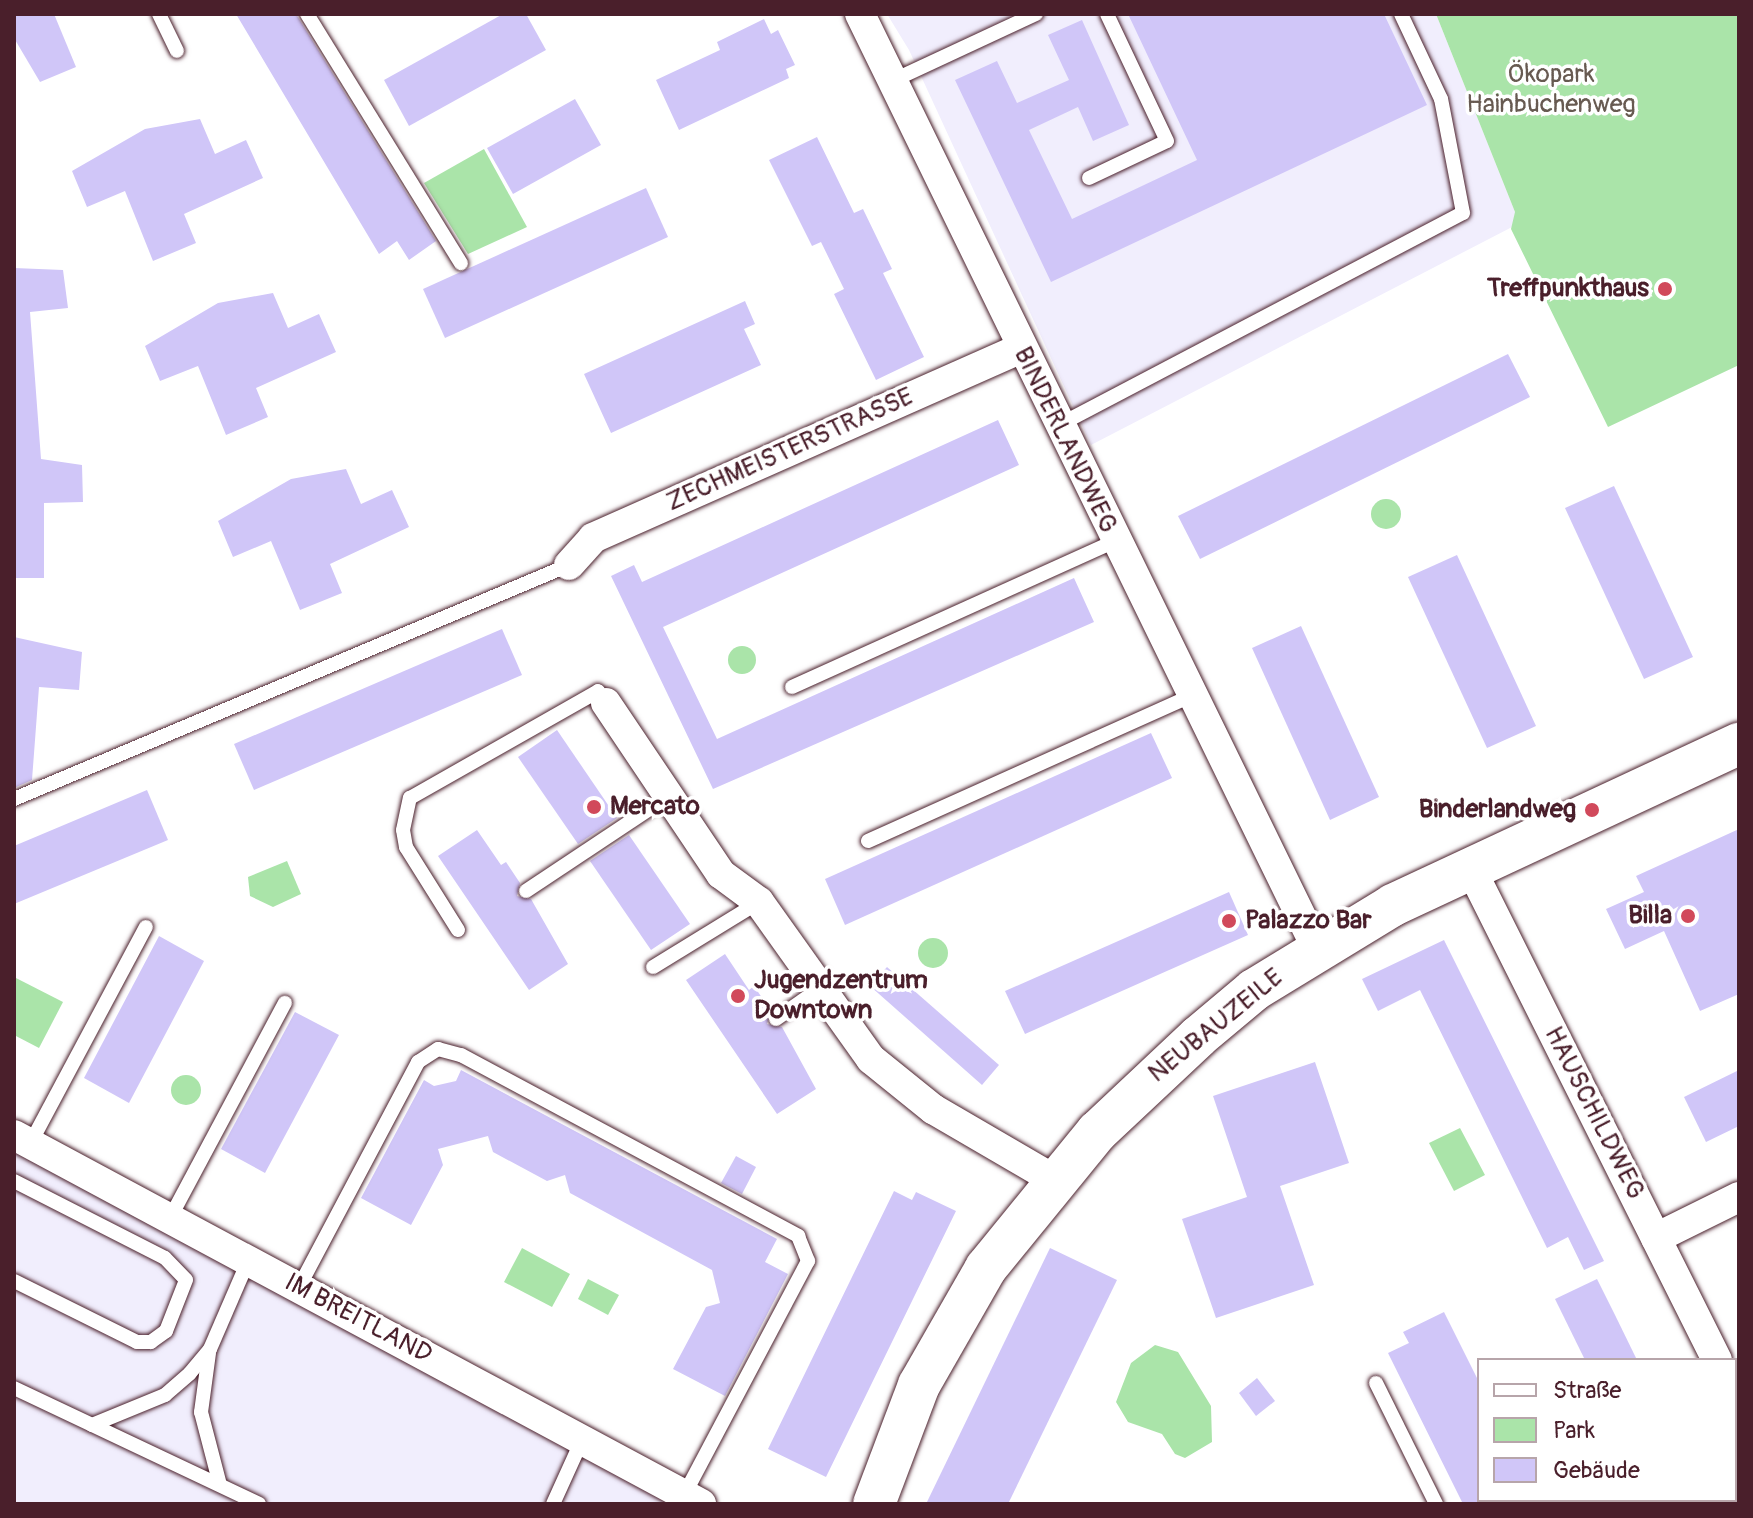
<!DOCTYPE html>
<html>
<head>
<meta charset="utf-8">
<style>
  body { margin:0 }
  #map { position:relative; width:1753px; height:1518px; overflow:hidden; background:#fff; font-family:Pangolin,sans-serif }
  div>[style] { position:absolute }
  .built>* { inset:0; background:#f1eefd }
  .green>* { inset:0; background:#aae4a9 }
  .round { border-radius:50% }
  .building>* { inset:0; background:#d0c6f8 }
  .roads { filter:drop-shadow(0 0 2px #4a1f2b) drop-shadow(0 0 2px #4a1f2b) }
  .lane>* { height:14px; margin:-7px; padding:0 7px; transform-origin:7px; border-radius:7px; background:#fff }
  .street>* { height:30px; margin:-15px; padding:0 15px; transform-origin:15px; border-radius:15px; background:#fff }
  .secondary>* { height:42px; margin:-21px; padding:0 21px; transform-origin:21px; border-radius:21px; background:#fff }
  .dots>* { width:22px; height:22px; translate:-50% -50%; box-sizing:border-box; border:4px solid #fff; border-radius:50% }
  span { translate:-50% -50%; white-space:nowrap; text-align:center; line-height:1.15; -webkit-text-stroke:7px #fff; paint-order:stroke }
  .park-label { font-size:26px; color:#675a51 }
  .poi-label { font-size:26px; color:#4a1f2b; font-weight:700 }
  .right { translate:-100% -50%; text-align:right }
  .left { translate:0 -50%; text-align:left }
  .street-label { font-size:26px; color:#4a1f2b }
  .frame { position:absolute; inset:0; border:16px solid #4a1f2b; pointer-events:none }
  .legend { position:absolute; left:1477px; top:1358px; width:260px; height:144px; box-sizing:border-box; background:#fff; border:2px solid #b7a5aa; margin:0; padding:10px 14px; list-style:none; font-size:24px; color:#4a1f2b }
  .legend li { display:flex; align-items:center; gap:16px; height:40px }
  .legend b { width:40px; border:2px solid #b7a5aa }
</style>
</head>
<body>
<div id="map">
  <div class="built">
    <i style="clip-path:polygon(887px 14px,1436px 14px,1515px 212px,1514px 226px,1091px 445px,909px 50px)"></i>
    <i style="clip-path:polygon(14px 1149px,550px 1436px,669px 1504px,14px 1504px)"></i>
  </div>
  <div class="green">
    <i style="clip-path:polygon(1436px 14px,1739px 14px,1739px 365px,1608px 427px,1511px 229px,1515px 212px)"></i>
    <i style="clip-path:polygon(484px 149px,527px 227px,468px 254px,424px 183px)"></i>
    <i class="round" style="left:1371px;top:499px;width:30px;height:30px"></i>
    <i class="round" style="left:728px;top:646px;width:28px;height:28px"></i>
    <i style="clip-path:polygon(287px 861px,301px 894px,273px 907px,250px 896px,248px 877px)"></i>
    <i class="round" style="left:918px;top:938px;width:30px;height:30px"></i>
    <i style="clip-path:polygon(14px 977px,63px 1002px,39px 1048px,14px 1035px)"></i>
    <i class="round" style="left:171px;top:1075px;width:30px;height:30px"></i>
    <i style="clip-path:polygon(1460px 1128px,1485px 1175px,1454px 1191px,1429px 1143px)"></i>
    <i style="clip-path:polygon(522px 1248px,570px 1274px,552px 1307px,504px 1282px)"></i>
    <i style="clip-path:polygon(588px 1279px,619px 1295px,608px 1315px,578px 1299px)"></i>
    <i style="clip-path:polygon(1155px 1345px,1178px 1352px,1211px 1406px,1212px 1442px,1185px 1458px,1175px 1454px,1162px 1434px,1128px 1422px,1116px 1402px,1131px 1363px)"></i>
  </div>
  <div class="building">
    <i style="clip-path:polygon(14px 14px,54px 14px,76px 67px,40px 82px,14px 38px)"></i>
    <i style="clip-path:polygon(236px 14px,296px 14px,436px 241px,409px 260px,397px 241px,379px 254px)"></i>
    <i style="clip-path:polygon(503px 14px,526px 14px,546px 50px,409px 126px,384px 80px)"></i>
    <i style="clip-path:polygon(1128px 14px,1384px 14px,1427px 105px,1051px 282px,955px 80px,997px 61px,1017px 103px,1069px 80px,1048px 35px,1082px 20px,1129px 125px,1093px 141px,1078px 107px,1029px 130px,1072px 219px,1197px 160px)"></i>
    <i style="clip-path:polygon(764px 19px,771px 34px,778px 30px,795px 65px,786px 69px,789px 78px,679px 130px,656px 80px,720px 50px,717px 42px)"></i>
    <i style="clip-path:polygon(575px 99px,601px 145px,513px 194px,487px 148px)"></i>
    <i style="clip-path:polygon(200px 119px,215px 154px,246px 140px,263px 178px,184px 214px,196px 243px,153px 261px,125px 191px,87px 207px,72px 171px,145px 129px)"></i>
    <i style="clip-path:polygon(817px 137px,854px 213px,863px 209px,892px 269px,883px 273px,924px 357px,876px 380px,834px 294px,844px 289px,821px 242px,812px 246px,769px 160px)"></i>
    <i style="clip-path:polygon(646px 188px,668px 237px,445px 338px,423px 289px)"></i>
    <i style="clip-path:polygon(14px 268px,63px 270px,68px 308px,30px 312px,41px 459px,82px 465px,83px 502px,44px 503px,44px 578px,14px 578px)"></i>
    <i style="clip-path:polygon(273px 293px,288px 328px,319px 314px,336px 352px,256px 388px,268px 417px,226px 435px,198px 366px,160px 381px,145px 346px,218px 303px)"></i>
    <i style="clip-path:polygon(745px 301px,755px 324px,744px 329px,761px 365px,611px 433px,584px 374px)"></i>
    <i style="clip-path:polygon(1508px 354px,1530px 397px,1200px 559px,1178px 516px)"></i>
    <i style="clip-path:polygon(998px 420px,1019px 465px,663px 627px,717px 739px,1074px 578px,1094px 622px,713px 789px,611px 576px,634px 565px,642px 582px)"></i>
    <i style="clip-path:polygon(346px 469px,361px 504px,392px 490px,409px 527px,330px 564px,342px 593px,300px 610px,271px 541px,233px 557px,218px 521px,291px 479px)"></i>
    <i style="clip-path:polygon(1614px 486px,1693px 657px,1644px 679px,1565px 508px)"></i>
    <i style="clip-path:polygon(1457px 555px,1536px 726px,1487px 748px,1408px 577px)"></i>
    <i style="clip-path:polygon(1301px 626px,1379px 797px,1330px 820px,1252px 648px)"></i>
    <i style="clip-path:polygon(502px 629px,522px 675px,254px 790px,234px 744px)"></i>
    <i style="clip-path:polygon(14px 637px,82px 652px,79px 690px,39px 687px,32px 780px,14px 788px)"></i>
    <i style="clip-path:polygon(557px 730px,617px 818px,578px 844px,518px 757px)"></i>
    <i style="clip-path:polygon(1151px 733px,1172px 778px,845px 925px,825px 879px)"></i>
    <i style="clip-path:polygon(147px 790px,168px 840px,14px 904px,14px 846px)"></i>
    <i style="clip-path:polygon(1739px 829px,1739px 994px,1700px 1011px,1664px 931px,1625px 949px,1606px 909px,1644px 892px,1636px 876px)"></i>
    <i style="clip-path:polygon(477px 830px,501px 865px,506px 862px,520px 883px,517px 896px,531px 899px,568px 964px,529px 990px,438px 856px)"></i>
    <i style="clip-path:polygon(629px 835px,690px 924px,651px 950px,590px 861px)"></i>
    <i style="clip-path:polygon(1229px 892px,1248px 935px,1025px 1034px,1005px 991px)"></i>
    <i style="clip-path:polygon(159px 936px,204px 961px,129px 1103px,84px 1078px)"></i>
    <i style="clip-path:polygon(1444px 940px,1604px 1261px,1584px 1270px,1568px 1237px,1547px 1248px,1420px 990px,1378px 1011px,1362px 979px)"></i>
    <i style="clip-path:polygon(725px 954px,749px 990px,754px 986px,771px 1011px,767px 1024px,782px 1027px,816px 1089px,777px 1114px,686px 980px)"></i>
    <i style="clip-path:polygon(887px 967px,999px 1065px,982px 1085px,870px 986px)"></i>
    <i style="clip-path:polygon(295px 1012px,339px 1035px,265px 1173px,221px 1149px)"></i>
    <i style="clip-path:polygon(1315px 1062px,1349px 1163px,1280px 1186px,1314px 1285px,1216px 1318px,1182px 1219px,1247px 1197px,1213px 1096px)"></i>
    <i style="clip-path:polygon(461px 1070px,777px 1239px,765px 1262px,788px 1274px,725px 1396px,673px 1369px,706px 1307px,720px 1303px,712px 1270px,570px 1193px,565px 1175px,547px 1181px,493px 1152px,488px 1136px,438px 1149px,443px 1165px,411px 1225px,361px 1198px,424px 1080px,434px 1086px,456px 1081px)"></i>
    <i style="clip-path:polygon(1739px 1070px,1739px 1126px,1706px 1142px,1684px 1097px)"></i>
    <i style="clip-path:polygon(736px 1156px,756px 1167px,742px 1194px,721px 1183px)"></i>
    <i style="clip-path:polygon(894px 1191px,912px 1200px,916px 1192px,956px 1211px,826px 1477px,768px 1449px)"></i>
    <i style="clip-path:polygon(1050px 1248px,1117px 1280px,1008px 1504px,926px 1504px)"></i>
    <i style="clip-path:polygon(1597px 1279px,1615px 1315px,1637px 1360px,1585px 1360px,1555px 1299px)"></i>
    <i style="clip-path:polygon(1444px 1312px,1479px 1382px,1479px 1504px,1463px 1504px,1388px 1353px,1409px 1343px,1403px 1332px)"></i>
    <i style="clip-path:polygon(1257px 1378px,1275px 1401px,1256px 1416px,1239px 1393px)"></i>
  </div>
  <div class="roads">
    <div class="lane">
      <i style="left:159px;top:14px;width:41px;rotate:64.1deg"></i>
      <i style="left:307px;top:14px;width:293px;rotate:58.3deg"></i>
      <i style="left:892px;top:81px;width:159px;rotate:-25deg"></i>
      <i style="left:1089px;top:178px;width:86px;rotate:-25.4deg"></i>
      <i style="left:1167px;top:141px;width:140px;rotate:-115.3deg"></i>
      <i style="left:1059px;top:425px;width:456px;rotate:-27.7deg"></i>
      <i style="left:1463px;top:213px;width:116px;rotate:-100.9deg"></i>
      <i style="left:1441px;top:99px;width:94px;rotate:-115.2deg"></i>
      <i style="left:792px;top:687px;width:354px;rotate:-24.3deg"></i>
      <i style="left:14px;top:799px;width:602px;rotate:-22.86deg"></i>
      <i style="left:868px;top:841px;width:353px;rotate:-24.2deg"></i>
      <i style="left:526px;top:891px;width:172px;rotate:-33.6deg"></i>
      <i style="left:458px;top:930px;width:98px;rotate:-122.1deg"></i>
      <i style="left:406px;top:847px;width:17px;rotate:-100deg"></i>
      <i style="left:403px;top:830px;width:33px;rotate:-78deg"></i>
      <i style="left:410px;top:798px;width:216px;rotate:-29.6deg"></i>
      <i style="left:598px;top:691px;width:14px;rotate:56deg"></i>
      <i style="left:653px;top:967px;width:124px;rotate:-31.5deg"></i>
      <i style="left:776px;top:1019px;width:52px;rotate:-34.9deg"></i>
      <i style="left:30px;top:1144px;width:246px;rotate:-61.9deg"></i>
      <i style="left:14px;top:1181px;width:169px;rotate:27deg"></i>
      <i style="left:165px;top:1258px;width:30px;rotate:46deg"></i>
      <i style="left:186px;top:1280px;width:55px;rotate:111.4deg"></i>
      <i style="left:166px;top:1331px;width:19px;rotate:144deg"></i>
      <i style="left:151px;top:1342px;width:14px;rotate:180deg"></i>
      <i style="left:137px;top:1342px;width:137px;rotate:-153.6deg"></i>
      <i style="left:170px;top:1218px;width:244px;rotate:-61.9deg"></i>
      <i style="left:299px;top:1287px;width:255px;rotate:-62.1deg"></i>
      <i style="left:418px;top:1062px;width:24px;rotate:-33deg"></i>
      <i style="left:438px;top:1049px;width:24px;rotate:15deg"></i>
      <i style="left:461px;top:1055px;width:383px;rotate:28.2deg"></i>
      <i style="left:798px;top:1236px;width:27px;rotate:68deg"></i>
      <i style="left:808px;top:1261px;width:265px;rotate:117.9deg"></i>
      <i style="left:209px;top:1353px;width:60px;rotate:97.7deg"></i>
      <i style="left:201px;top:1412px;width:75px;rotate:75.4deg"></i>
      <i style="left:1376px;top:1383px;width:135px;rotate:63.6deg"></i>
      <i style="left:14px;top:1388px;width:271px;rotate:25.3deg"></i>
      <i style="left:92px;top:1425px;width:79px;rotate:-22.3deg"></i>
      <i style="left:165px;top:1395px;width:33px;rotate:-41deg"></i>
      <i style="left:190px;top:1373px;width:31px;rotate:-50deg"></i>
      <i style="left:210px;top:1349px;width:96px;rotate:-66.6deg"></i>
      <i style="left:553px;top:1504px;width:70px;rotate:-65.6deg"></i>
    </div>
    <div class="street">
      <i style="left:860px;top:14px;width:1041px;rotate:63.95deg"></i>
      <i style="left:569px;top:565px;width:36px;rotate:-48deg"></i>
      <i style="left:593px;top:538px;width:468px;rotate:-23.9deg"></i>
      <i style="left:606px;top:703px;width:206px;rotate:56.1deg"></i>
      <i style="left:721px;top:874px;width:47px;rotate:36.4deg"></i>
      <i style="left:759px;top:902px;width:193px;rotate:54.5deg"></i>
      <i style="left:871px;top:1059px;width:80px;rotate:38.9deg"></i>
      <i style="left:933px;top:1109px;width:141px;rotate:30.2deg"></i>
      <i style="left:1470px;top:867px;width:551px;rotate:63.39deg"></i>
      <i style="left:14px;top:1135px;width:780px;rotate:28.24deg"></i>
      <i style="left:1656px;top:1238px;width:93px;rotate:-26.3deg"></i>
      <i style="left:1735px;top:1395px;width:9px;rotate:63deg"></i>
    </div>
    <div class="secondary">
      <i style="left:874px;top:1504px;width:127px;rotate:-69.3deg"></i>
      <i style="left:919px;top:1385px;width:135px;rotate:-60.2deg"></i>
      <i style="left:986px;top:1268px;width:176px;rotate:-50.8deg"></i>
      <i style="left:1097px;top:1132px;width:139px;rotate:-43.2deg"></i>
      <i style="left:1198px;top:1037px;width:73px;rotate:-40deg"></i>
      <i style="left:1254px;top:990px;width:163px;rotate:-31.4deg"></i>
      <i style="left:1393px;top:905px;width:382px;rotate:-25deg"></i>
    </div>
  </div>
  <div class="dots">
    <i style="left:1665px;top:289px;background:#d1495b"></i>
    <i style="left:594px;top:807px;background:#d1495b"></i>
    <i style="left:1592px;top:810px;background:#d1495b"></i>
    <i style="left:1688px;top:916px;background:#d1495b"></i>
    <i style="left:1229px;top:921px;background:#d1495b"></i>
    <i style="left:738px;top:996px;background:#d1495b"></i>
  </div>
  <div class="park-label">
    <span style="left:1551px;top:90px">Ökopark<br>Hainbuchenweg</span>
  </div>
  <div class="poi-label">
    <span class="right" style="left:1649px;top:289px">Treffpunkthaus</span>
    <span class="left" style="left:610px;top:807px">Mercato</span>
    <span class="right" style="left:1576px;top:810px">Binderlandweg</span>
    <span class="right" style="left:1672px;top:916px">Billa</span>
    <span class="left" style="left:1245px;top:921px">Palazzo Bar</span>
    <span class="left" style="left:754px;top:996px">Jugendzentrum<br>Downtown</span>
  </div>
  <div class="street-label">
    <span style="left:1065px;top:440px;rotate:64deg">BINDERLANDWEG</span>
    <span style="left:790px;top:450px;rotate:-24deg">ZECHMEISTERSTRASSE</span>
    <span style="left:1216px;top:1026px;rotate:-39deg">NEUBAUZEILE</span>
    <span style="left:1594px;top:1113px;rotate:63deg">HAUSCHILDWEG</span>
    <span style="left:358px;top:1319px;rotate:28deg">IM BREITLAND</span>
  </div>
  <div class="frame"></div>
  <ul class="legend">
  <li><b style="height:10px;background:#fff"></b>Straße</li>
  <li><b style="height:22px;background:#aae4a9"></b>Park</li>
  <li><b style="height:22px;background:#d0c6f8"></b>Gebäude</li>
  </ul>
</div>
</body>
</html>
